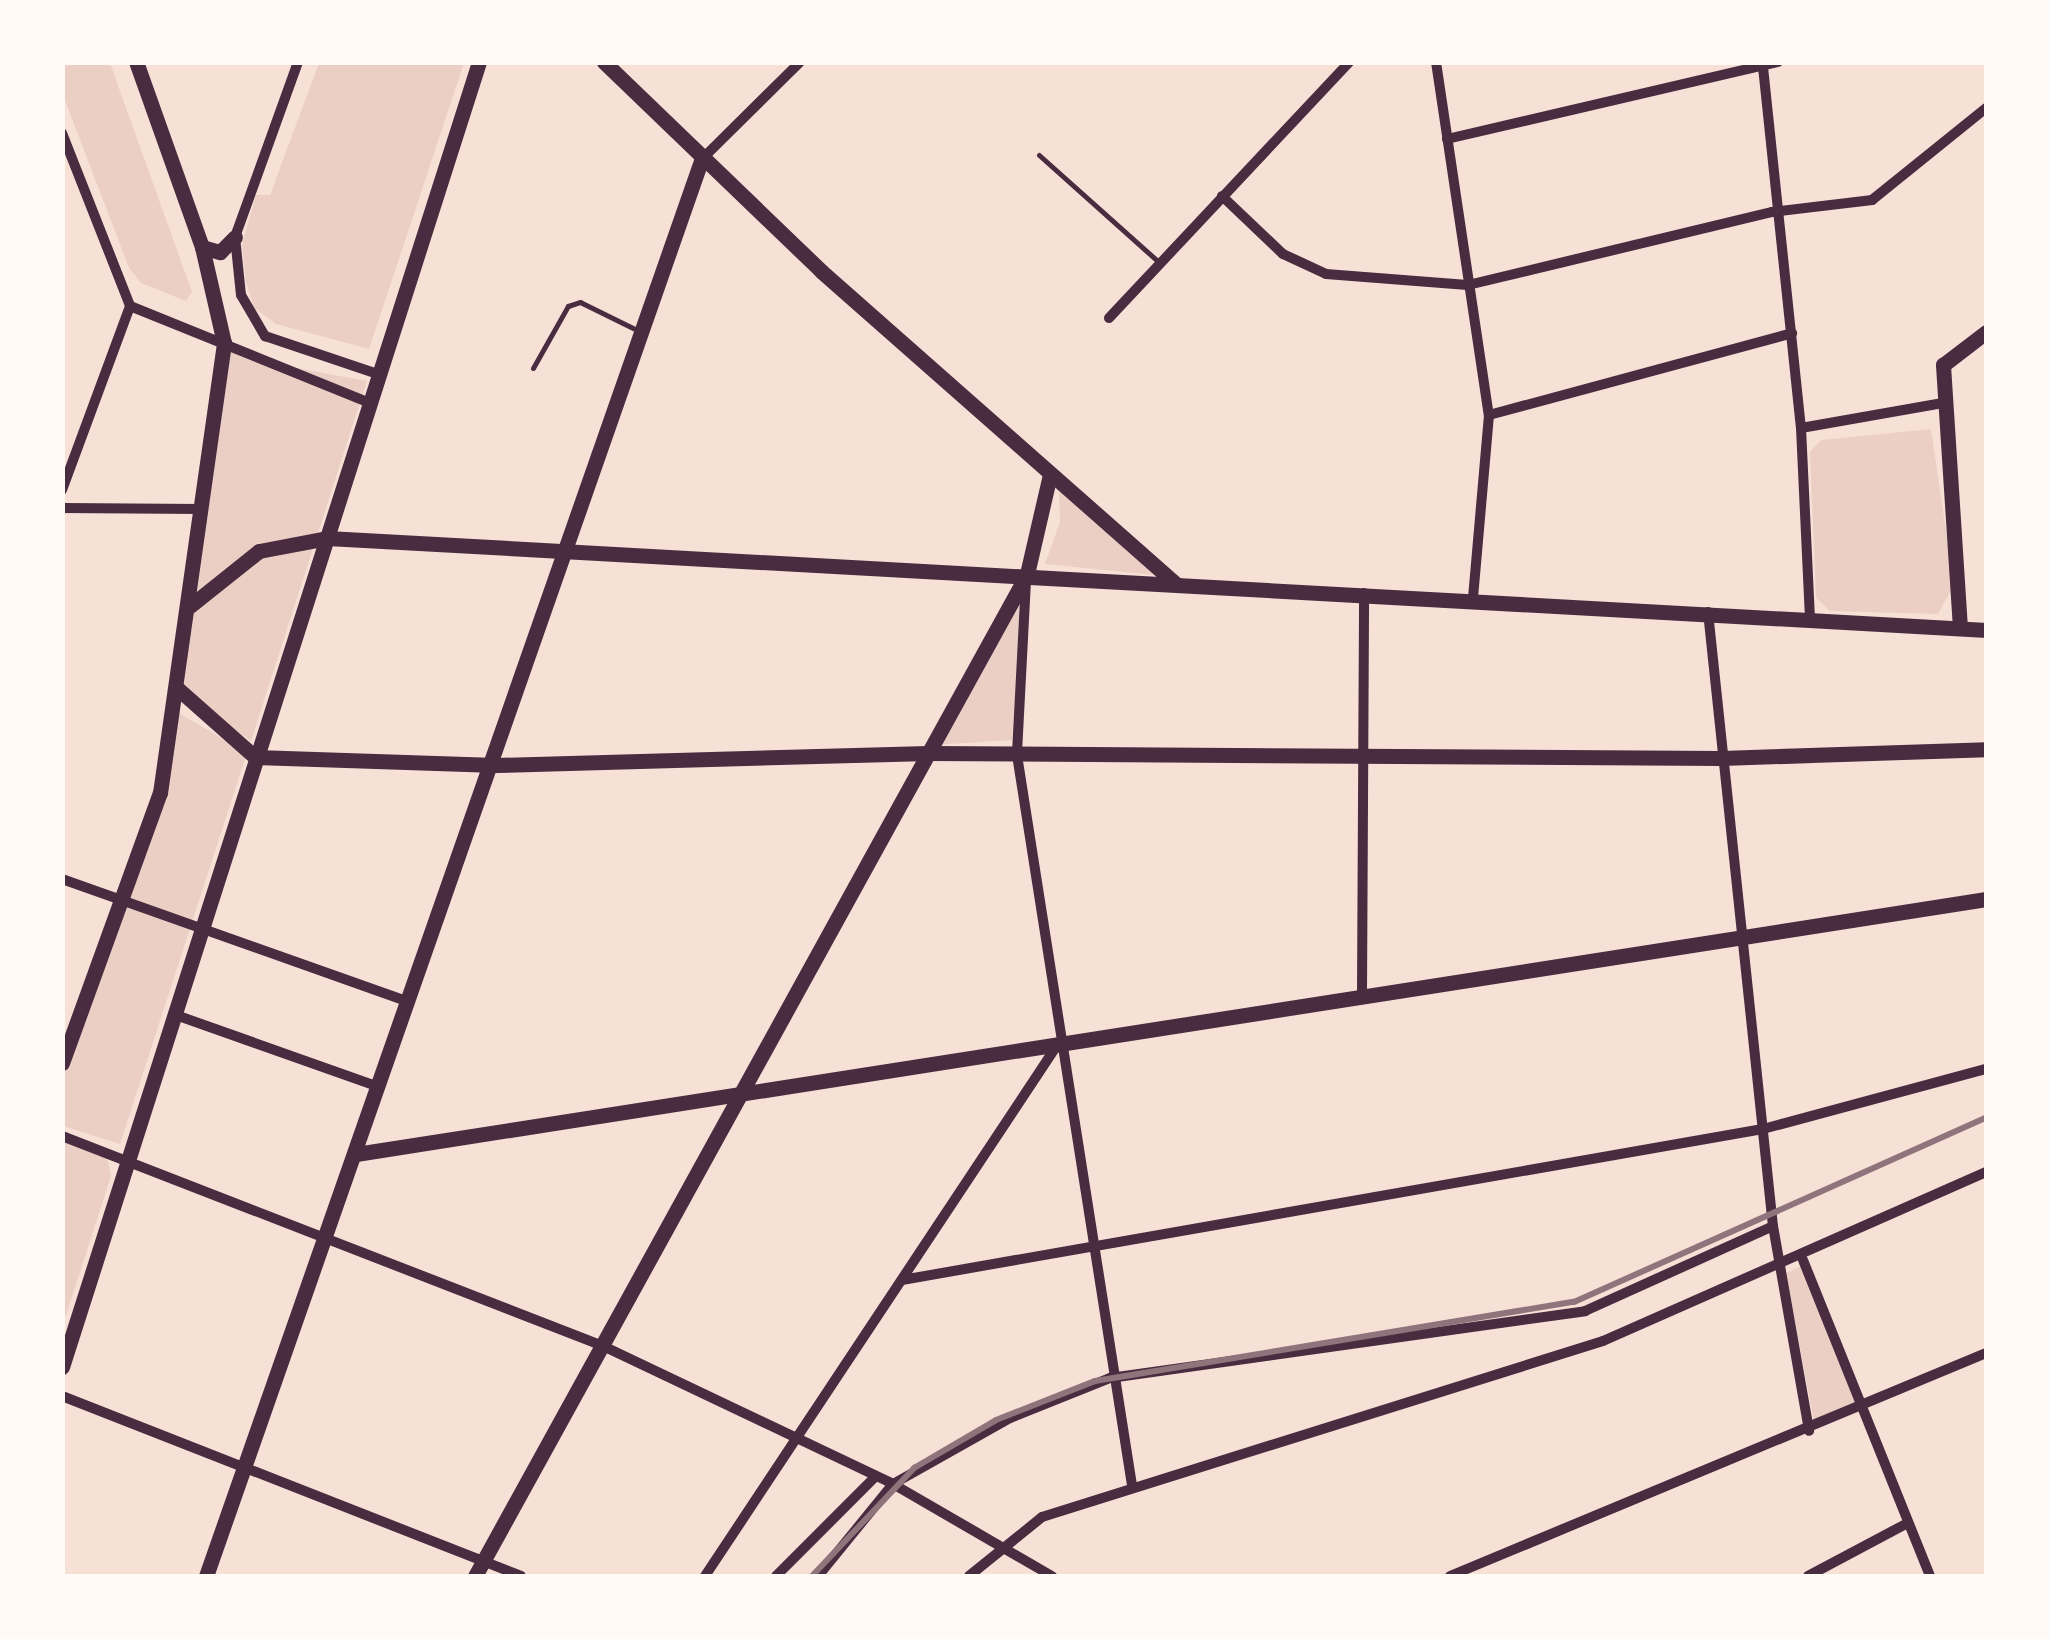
<!DOCTYPE html>
<html>
<head>
<meta charset="utf-8">
<style>
  body { margin:0 }
  #map { position:relative; width:2049px; height:1639px; overflow:hidden; background:#f7e1d7; font-family:"PT Sans Narrow",sans-serif }
  div>[style] { position:absolute }
  .green>* { inset:0; background:#ebcfc5 }
  .service>* { height:5px; margin:-2.5px; padding:0 2.5px; transform-origin:2.5px; border-radius:2.5px; background:#4a2c40 }
  .minor>* { height:10px; margin:-5px; padding:0 5px; transform-origin:5px; border-radius:5px; background:#4a2c40 }
  .secondary>* { height:15px; margin:-7.5px; padding:0 7.5px; transform-origin:7.5px; border-radius:7.5px; background:#4a2c40 }
  .rail>* { height:6px; margin:-3px; padding:0 3px; transform-origin:3px; border-radius:3px; background:#8f747c }
  span { translate:-50% -50%; white-space:nowrap; text-align:center; line-height:1.15; -webkit-text-stroke:10px #fffaf5; paint-order:stroke }
  .frame { position:absolute; inset:0; border:65px solid #fffaf5; pointer-events:none }
</style>
</head>
<body>
<div id="map">
  <div class="green">
    <i style="clip-path:polygon(63px 62px,110px 63px,192px 292px,186px 301px,141px 283px,129px 268px,63px 95px)"></i>
    <i style="clip-path:polygon(319px 63px,464px 63px,369px 349px,276px 324px,254px 308px,246px 282px,242px 245px,256px 195px,270px 195px)"></i>
    <i style="clip-path:polygon(229px 341px,280px 365px,367px 381px,251px 741px,181px 690px)"></i>
    <i style="clip-path:polygon(1931px 429px,1954px 585px,1938px 614px,1830px 611px,1816px 598px,1810px 452px,1821px 440px)"></i>
    <i style="clip-path:polygon(1059px 491px,1154px 575px,1045px 564px,1060px 522px)"></i>
    <i style="clip-path:polygon(1023px 587px,1012px 740px,935px 745px)"></i>
    <i style="clip-path:polygon(177px 712px,247px 753px,120px 1144px,63px 1126px,62px 1076px,163px 801px)"></i>
    <i style="clip-path:polygon(63px 1139px,107px 1157px,111px 1176px,63px 1325px)"></i>
    <i style="clip-path:polygon(1801px 1266px,1857px 1407px,1814px 1422px,1786px 1273px)"></i>
  </div>
  <div class="service">
    <i style="left:1039px;top:155px;width:162px;rotate:41.8deg"></i>
    <i style="left:533px;top:368px;width:71px;rotate:-60.6deg"></i>
    <i style="left:568px;top:306px;width:13px;rotate:-18deg"></i>
    <i style="left:580px;top:302px;width:64px;rotate:26.2deg"></i>
  </div>
  <div class="minor">
    <i style="left:298px;top:62px;width:186px;rotate:109.8deg"></i>
    <i style="left:235px;top:237px;width:58px;rotate:84.1deg"></i>
    <i style="left:241px;top:295px;width:48px;rotate:59.7deg"></i>
    <i style="left:265px;top:336px;width:122px;rotate:18.6deg"></i>
    <i style="left:1436px;top:62px;width:357px;rotate:81.5deg"></i>
    <i style="left:1489px;top:415px;width:183px;rotate:95deg"></i>
    <i style="left:1763px;top:67px;width:363px;rotate:84deg"></i>
    <i style="left:1801px;top:428px;width:188px;rotate:87.3deg"></i>
    <i style="left:62px;top:133px;width:186px;rotate:68.5deg"></i>
    <i style="left:130px;top:306px;width:261px;rotate:22deg"></i>
    <i style="left:1447px;top:139px;width:340px;rotate:-13.1deg"></i>
    <i style="left:701px;top:160px;width:139px;rotate:-44.7deg"></i>
    <i style="left:1222px;top:196px;width:84px;rotate:43.6deg"></i>
    <i style="left:1283px;top:254px;width:47px;rotate:24.9deg"></i>
    <i style="left:1326px;top:274px;width:142px;rotate:4.4deg"></i>
    <i style="left:1468px;top:285px;width:313px;rotate:-13.5deg"></i>
    <i style="left:1772px;top:212px;width:101px;rotate:-6.8deg"></i>
    <i style="left:1872px;top:200px;width:146px;rotate:-38.9deg"></i>
    <i style="left:1109px;top:318px;width:351px;rotate:-46.8deg"></i>
    <i style="left:1489px;top:415px;width:314px;rotate:-15.1deg"></i>
    <i style="left:1801px;top:428px;width:144px;rotate:-10deg"></i>
    <i style="left:62px;top:490px;width:196px;rotate:-69.7deg"></i>
    <i style="left:62px;top:508px;width:139px;rotate:0.4deg"></i>
    <i style="left:1026px;top:581px;width:174px;rotate:93deg"></i>
    <i style="left:1017px;top:755px;width:739px;rotate:81.05deg"></i>
    <i style="left:1708px;top:612px;width:617px;rotate:83.96deg"></i>
    <i style="left:1773px;top:1226px;width:208px;rotate:80deg"></i>
    <i style="left:62px;top:879px;width:369px;rotate:19.5deg"></i>
    <i style="left:1362px;top:994px;width:401px;rotate:-89.7deg"></i>
    <i style="left:173px;top:1014px;width:219px;rotate:19.5deg"></i>
    <i style="left:62px;top:1136px;width:580px;rotate:21.21deg"></i>
    <i style="left:603px;top:1346px;width:321px;rotate:25.4deg"></i>
    <i style="left:893px;top:1484px;width:184px;rotate:30.1deg"></i>
    <i style="left:1803px;top:1260px;width:341px;rotate:68.1deg"></i>
    <i style="left:902px;top:1280px;width:874px;rotate:-9.95deg"></i>
    <i style="left:1763px;top:1129px;width:231px;rotate:-15.1deg"></i>
    <i style="left:62px;top:1396px;width:493px;rotate:21.4deg"></i>
    <i style="left:705px;top:1576px;width:635px;rotate:-56.44deg"></i>
    <i style="left:776px;top:1576px;width:141px;rotate:-45deg"></i>
    <i style="left:818px;top:1576px;width:119px;rotate:-50.8deg"></i>
    <i style="left:893px;top:1484px;width:134px;rotate:-29.4deg"></i>
    <i style="left:1010px;top:1418px;width:108px;rotate:-21.8deg"></i>
    <i style="left:1110px;top:1378px;width:480px;rotate:-8deg"></i>
    <i style="left:1585px;top:1311px;width:206px;rotate:-24.3deg"></i>
    <i style="left:969px;top:1576px;width:94px;rotate:-38.9deg"></i>
    <i style="left:1042px;top:1517px;width:588px;rotate:-17.42deg"></i>
    <i style="left:1603px;top:1341px;width:419px;rotate:-23.8deg"></i>
    <i style="left:1450px;top:1576px;width:581px;rotate:-22.59deg"></i>
    <i style="left:1808px;top:1576px;width:109px;rotate:-28deg"></i>
  </div>
  <div class="secondary">
    <i style="left:604px;top:62px;width:301px;rotate:43.9deg"></i>
    <i style="left:821px;top:271px;width:473px;rotate:41.4deg"></i>
    <i style="left:202px;top:247px;width:19px;rotate:16deg"></i>
    <i style="left:220px;top:252px;width:21px;rotate:-45deg"></i>
    <i style="left:190px;top:606px;width:88px;rotate:-38.6deg"></i>
    <i style="left:259px;top:551px;width:69px;rotate:-10.8deg"></i>
    <i style="left:327px;top:538px;width:1662px;rotate:3.17deg"></i>
    <i style="left:1960px;top:628px;width:264px;rotate:-93.7deg"></i>
    <i style="left:1943px;top:365px;width:54px;rotate:-37.5deg"></i>
    <i style="left:177px;top:688px;width:104px;rotate:41.5deg"></i>
    <i style="left:255px;top:757px;width:241px;rotate:1.9deg"></i>
    <i style="left:496px;top:765px;width:432px;rotate:-1.6deg"></i>
    <i style="left:928px;top:753px;width:793px;rotate:0.36deg"></i>
    <i style="left:1721px;top:758px;width:265px;rotate:-1.9deg"></i>
    <i style="left:62px;top:1063px;width:287px;rotate:-70.1deg"></i>
    <i style="left:160px;top:793px;width:455px;rotate:-81.9deg"></i>
    <i style="left:224px;top:343px;width:98px;rotate:-102.9deg"></i>
    <i style="left:202px;top:247px;width:196px;rotate:-109.6deg"></i>
    <i style="left:356px;top:1154px;width:1650px;rotate:-8.89deg"></i>
    <i style="left:62px;top:1367px;width:1370px;rotate:-72.28deg"></i>
    <i style="left:206px;top:1576px;width:1499px;rotate:-70.72deg"></i>
    <i style="left:475px;top:1576px;width:1144px;rotate:-61.15deg"></i>
    <i style="left:1027px;top:574px;width:103px;rotate:-77deg"></i>
  </div>
  <div class="rail">
    <i style="left:812px;top:1576px;width:149px;rotate:-46.6deg"></i>
    <i style="left:914px;top:1468px;width:95px;rotate:-30.3deg"></i>
    <i style="left:996px;top:1420px;width:106px;rotate:-21.5deg"></i>
    <i style="left:1095px;top:1381px;width:485px;rotate:-9.4deg"></i>
    <i style="left:1574px;top:1302px;width:451px;rotate:-24.1deg"></i>
  </div>
  <div class="frame"></div>
</div>
</body>
</html>
